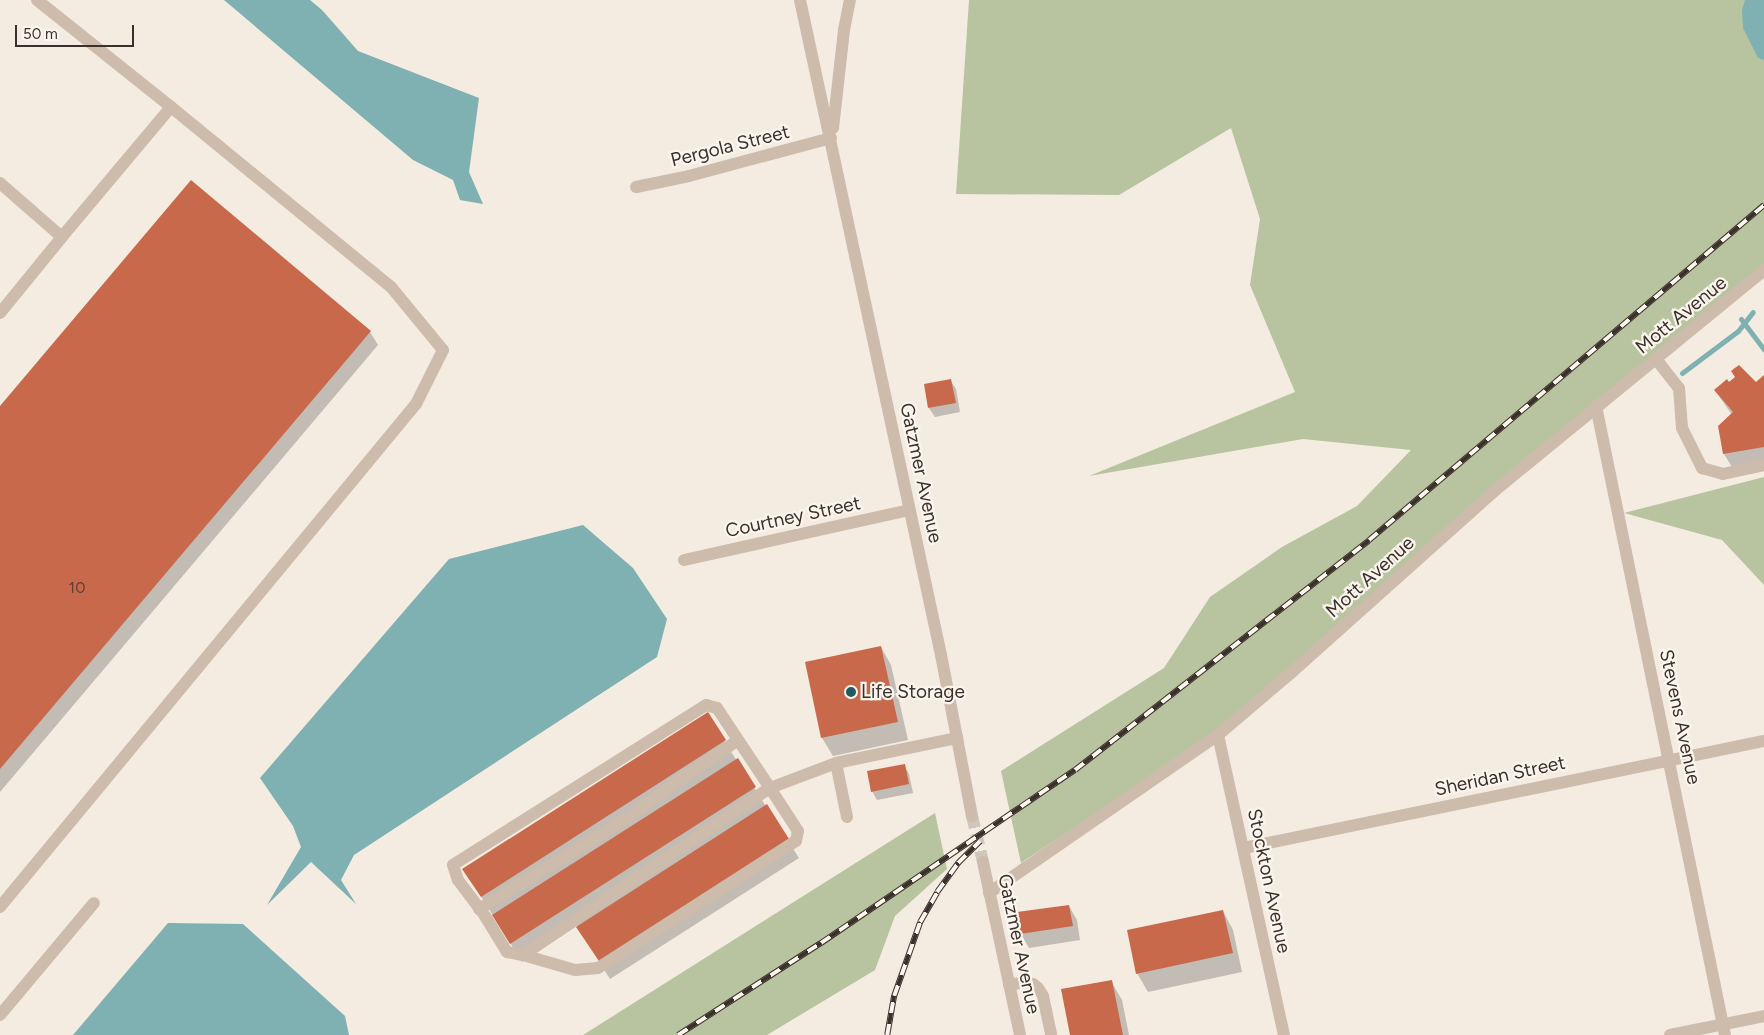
<!DOCTYPE html>
<html>
<head>
<meta charset="utf-8">
<style>
  body { margin:0 }
  #map { position:relative; width:1764px; height:1035px; overflow:hidden; background:#f4ebe1; font-family:Figtree,sans-serif }
  div>[style] { position:absolute }
  .green>* { inset:0; background:#b8c4a0 }
  .water>* { inset:0; background:#7fb0b2 }
  .shadow>* { inset:0; background:#0003 }
  .stream>* { height:5px; margin:-2.5px; padding:0 2.5px; transform-origin:2.5px; border-radius:2.5px; background:#7fb0b2 }
  .building>* { inset:0; background:#c8694b }
  .minor-tunnel>* { height:12px; margin-top:-6px; transform-origin:0; background:repeating-linear-gradient(90deg,#cfc6bd 0 12px,transparent 0 18px) }
  .minor>* { height:12px; margin:-6px; padding:0 6px; transform-origin:6px; border-radius:6px; background:#cdbbac }
  .rail>* { height:5.5px; margin-top:-2.75px; transform-origin:0; background:repeating-linear-gradient(90deg,#fbf5ee 0 11px,#3b302b 0 22px); box-sizing:border-box; border-block:1px solid #3b302b }
  .dots>* { width:14px; height:14px; translate:-50% -50%; box-sizing:border-box; border:2px solid #fbf5ee; border-radius:50% }
  span { translate:-50% -50%; white-space:nowrap; text-align:center; line-height:1.15; -webkit-text-stroke:4.5px #fbf5ee; paint-order:stroke }
  .number-label { font-size:16px; color:#5e3e33 }
  .number-label span { -webkit-text-stroke-width:0 }
  .street-label { font-size:19px; color:#3b302b }
  .poi-label { font-size:19px; color:#3b302b }
  .left { translate:0 -50%; text-align:left }
  .scale { position:absolute; left:15px; top:25px; width:119px; height:22px; box-sizing:border-box; border:2px solid #3b302b; border-top:0; padding-left:6px; font-size:15px; line-height:18px; white-space:nowrap; color:#3b302b; -webkit-text-stroke:4px #fbf5ee; paint-order:stroke }
</style>
</head>
<body>
<div id="map">
  <div class="green">
    <i style="clip-path:polygon(969px 0,1764px 0,1764px 267px,1213px 735px,1021px 863px,1001px 771px,1164px 668px,1210px 597px,1282px 547px,1357px 506px,1411px 450px,1303px 439px,1089px 476px,1295px 392px,1250px 285px,1260px 219px,1231px 128px,1119px 195px,956px 194px)"></i>
    <i style="clip-path:polygon(1764px 477px,1764px 585px,1722px 540px,1624px 513px)"></i>
    <i style="clip-path:polygon(935px 813px,947px 869px,895px 916px,875px 970px,767px 1035px,583px 1035px)"></i>
  </div>
  <div class="water">
    <i style="clip-path:polygon(224px 0,310px 0,322px 10px,358px 51px,479px 98px,469px 172px,483px 204px,460px 200px,453px 180px,413px 160px)"></i>
    <i style="clip-path:polygon(1745px 0,1764px 0,1764px 60px,1758px 58px,1743px 28px,1742px 10px)"></i>
    <i style="clip-path:polygon(583px 525px,633px 568px,667px 619px,657px 657px,354px 855px,341px 880px,356px 904px,311px 862px,267px 905px,301px 847px,293px 826px,260px 778px,449px 559px)"></i>
    <i style="clip-path:polygon(168px 923px,243px 924px,345px 1016px,349px 1035px,73px 1035px)"></i>
  </div>
  <div class="shadow">
    <i style="clip-path:polygon(370px 332px,378px 345px,0 792px,0 408px)"></i>
    <i style="clip-path:polygon(1739px 366px,1756px 384px,1764px 377px,1764px 467px,1735px 472px,1724px 454px,1732px 415px,1715px 390px,1736px 378px,1733px 369px)"></i>
    <i style="clip-path:polygon(950px 380px,956px 389px,960px 412px,935px 417px,929px 408px)"></i>
    <i style="clip-path:polygon(881px 647px,891px 665px,908px 740px,833px 756px,822px 738px)"></i>
    <i style="clip-path:polygon(707px 714px,799px 858px,610px 979px,577px 926px,522px 962px,464px 869px)"></i>
    <i style="clip-path:polygon(904px 765px,909px 774px,913px 793px,877px 800px,872px 791px)"></i>
    <i style="clip-path:polygon(1069px 906px,1077px 920px,1080px 940px,1029px 948px,1021px 934px)"></i>
    <i style="clip-path:polygon(1223px 911px,1233px 930px,1242px 972px,1148px 992px,1137px 973px)"></i>
    <i style="clip-path:polygon(1111px 981px,1122px 1000px,1129px 1035px,1072px 1035px)"></i>
  </div>
  <div class="stream">
    <i style="left:1741px;top:319px;width:38px;rotate:53deg"></i>
    <i style="left:1682px;top:373px;width:70px;rotate:-36.9deg"></i>
    <i style="left:1738px;top:331px;width:24px;rotate:-52deg"></i>
  </div>
  <div class="building">
    <i style="clip-path:polygon(191px 180px,371px 331px,0 769px,0 406px)"></i>
    <i style="clip-path:polygon(1739px 365px,1756px 382px,1764px 375px,1764px 447px,1723px 454px,1718px 426px,1733px 412px,1714px 390px,1727px 379px,1729px 382px,1735px 377px,1731px 371px)"></i>
    <i style="clip-path:polygon(951px 379px,956px 403px,928px 408px,924px 384px)"></i>
    <i style="clip-path:polygon(881px 646px,898px 722px,821px 738px,805px 662px)"></i>
    <i style="clip-path:polygon(708px 712px,726px 740px,481px 897px,462px 869px)"></i>
    <i style="clip-path:polygon(738px 758px,756px 787px,510px 944px,492px 915px)"></i>
    <i style="clip-path:polygon(905px 764px,909px 784px,871px 792px,867px 771px)"></i>
    <i style="clip-path:polygon(767px 804px,789px 839px,599px 961px,576px 927px)"></i>
    <i style="clip-path:polygon(1069px 905px,1073px 926px,1020px 934px,1017px 912px)"></i>
    <i style="clip-path:polygon(1223px 910px,1233px 953px,1136px 974px,1127px 930px)"></i>
    <i style="clip-path:polygon(1112px 980px,1123px 1035px,1070px 1035px,1061px 989px)"></i>
  </div>
  <div class="minor-tunnel">
    <i style="left:972px;top:816px;width:47px;rotate:76.6deg"></i>
  </div>
  <div class="minor">
    <i style="left:37px;top:0;width:171px;rotate:38.6deg"></i>
    <i style="left:800px;top:0;width:670px;rotate:77.85deg"></i>
    <i style="left:941px;top:655px;width:164px;rotate:79.1deg"></i>
    <i style="left:833px;top:128px;width:99px;rotate:-83.6deg"></i>
    <i style="left:844px;top:30px;width:31px;rotate:-79deg"></i>
    <i style="left:0;top:183px;width:82px;rotate:41.1deg"></i>
    <i style="left:62px;top:237px;width:98px;rotate:129.2deg"></i>
    <i style="left:636px;top:187px;width:54px;rotate:-11.7deg"></i>
    <i style="left:689px;top:176px;width:147px;rotate:-15deg"></i>
    <i style="left:1656px;top:359px;width:37px;rotate:52deg"></i>
    <i style="left:1679px;top:388px;width:40px;rotate:85.7deg"></i>
    <i style="left:1682px;top:428px;width:45px;rotate:63.4deg"></i>
    <i style="left:1702px;top:468px;width:22px;rotate:16deg"></i>
    <i style="left:1723px;top:474px;width:42px;rotate:-12.4deg"></i>
    <i style="left:1596px;top:406px;width:642px;rotate:78.41deg"></i>
    <i style="left:684px;top:560px;width:231px;rotate:-12.5deg"></i>
    <i style="left:1218px;top:735px;width:307px;rotate:77.6deg"></i>
    <i style="left:847px;top:817px;width:55px;rotate:-101.5deg"></i>
    <i style="left:836px;top:763px;width:124px;rotate:-11.7deg"></i>
    <i style="left:1244px;top:848px;width:531px;rotate:-11.63deg"></i>
    <i style="left:983px;top:862px;width:177px;rotate:77.9deg"></i>
    <i style="left:989px;top:893px;width:278px;rotate:-34.6deg"></i>
    <i style="left:1218px;top:735px;width:97px;rotate:-40.4deg"></i>
    <i style="left:1292px;top:672px;width:270px;rotate:-41.8deg"></i>
    <i style="left:1493px;top:492px;width:350px;rotate:-39.3deg"></i>
    <i style="left:0;top:907px;width:653px;rotate:-50.41deg"></i>
    <i style="left:416px;top:404px;width:60px;rotate:-63.4deg"></i>
    <i style="left:443px;top:350px;width:82px;rotate:-129.5deg"></i>
    <i style="left:391px;top:287px;width:284px;rotate:-140.7deg"></i>
    <i style="left:171px;top:107px;width:170px;rotate:130deg"></i>
    <i style="left:479px;top:909px;width:171px;rotate:-31.4deg"></i>
    <i style="left:625px;top:820px;width:62px;rotate:-36.5deg"></i>
    <i style="left:675px;top:783px;width:76px;rotate:-34.3deg"></i>
    <i style="left:523px;top:955px;width:54px;rotate:16.1deg"></i>
    <i style="left:575px;top:970px;width:23px;rotate:-5deg"></i>
    <i style="left:598px;top:968px;width:235px;rotate:-32.7deg"></i>
    <i style="left:796px;top:841px;width:10px;rotate:-79deg"></i>
    <i style="left:798px;top:831px;width:51px;rotate:-123.1deg"></i>
    <i style="left:770px;top:788px;width:96px;rotate:-123.5deg"></i>
    <i style="left:717px;top:708px;width:11px;rotate:-165deg"></i>
    <i style="left:706px;top:705px;width:299px;rotate:147.7deg"></i>
    <i style="left:453px;top:865px;width:16px;rotate:72deg"></i>
    <i style="left:458px;top:880px;width:45px;rotate:53.1deg"></i>
    <i style="left:485px;top:916px;width:42px;rotate:58.6deg"></i>
    <i style="left:507px;top:952px;width:16px;rotate:11deg"></i>
    <i style="left:523px;top:955px;width:298px;rotate:-34.1deg"></i>
    <i style="left:770px;top:788px;width:71px;rotate:-20.7deg"></i>
    <i style="left:1009px;top:985px;width:17px;rotate:-10deg"></i>
    <i style="left:1026px;top:982px;width:7px;rotate:16deg"></i>
    <i style="left:1033px;top:984px;width:6px;rotate:39deg"></i>
    <i style="left:1038px;top:988px;width:9px;rotate:58deg"></i>
    <i style="left:1043px;top:996px;width:40px;rotate:78deg"></i>
    <i style="left:0;top:1015px;width:146px;rotate:-50deg"></i>
    <i style="left:1670px;top:1035px;width:96px;rotate:-11.4deg"></i>
  </div>
  <div class="rail">
    <i style="left:678px;top:1035px;width:170px;rotate:-32.8deg"></i>
    <i style="left:821px;top:943px;width:307px;rotate:-34.3deg"></i>
    <i style="left:1075px;top:770px;width:373px;rotate:-38deg"></i>
    <i style="left:1369px;top:540px;width:518px;rotate:-40.3deg"></i>
    <i style="left:887px;top:1035px;width:40px;rotate:-80deg"></i>
    <i style="left:894px;top:996px;width:78px;rotate:-70.6deg"></i>
    <i style="left:920px;top:922px;width:34px;rotate:-60deg"></i>
    <i style="left:937px;top:892px;width:36px;rotate:-54deg"></i>
    <i style="left:958px;top:863px;width:31px;rotate:-45deg"></i>
  </div>
  <div class="dots">
    <i style="left:851px;top:692px;background:#1f5a5e"></i>
  </div>
  <div class="number-label">
    <span style="left:77px;top:588px">10</span>
  </div>
  <div class="street-label">
    <span style="left:730px;top:146px;rotate:-14deg">Pergola Street</span>
    <span style="left:1681px;top:315px;rotate:-39deg">Mott Avenue</span>
    <span style="left:921px;top:473px;rotate:78deg">Gatzmer Avenue</span>
    <span style="left:793px;top:517px;rotate:-12deg">Courtney Street</span>
    <span style="left:1370px;top:577px;rotate:-42deg">Mott Avenue</span>
    <span style="left:1680px;top:717px;rotate:78deg">Stevens Avenue</span>
    <span style="left:1500px;top:776px;rotate:-12deg">Sheridan Street</span>
    <span style="left:1269px;top:881px;rotate:78deg">Stockton Avenue</span>
    <span style="left:1019px;top:944px;rotate:78deg">Gatzmer Avenue</span>
  </div>
  <div class="poi-label">
    <span class="left" style="left:861px;top:692px">Life Storage</span>
  </div>
  <div class="scale">50 m</div>
</div>
</body>
</html>
